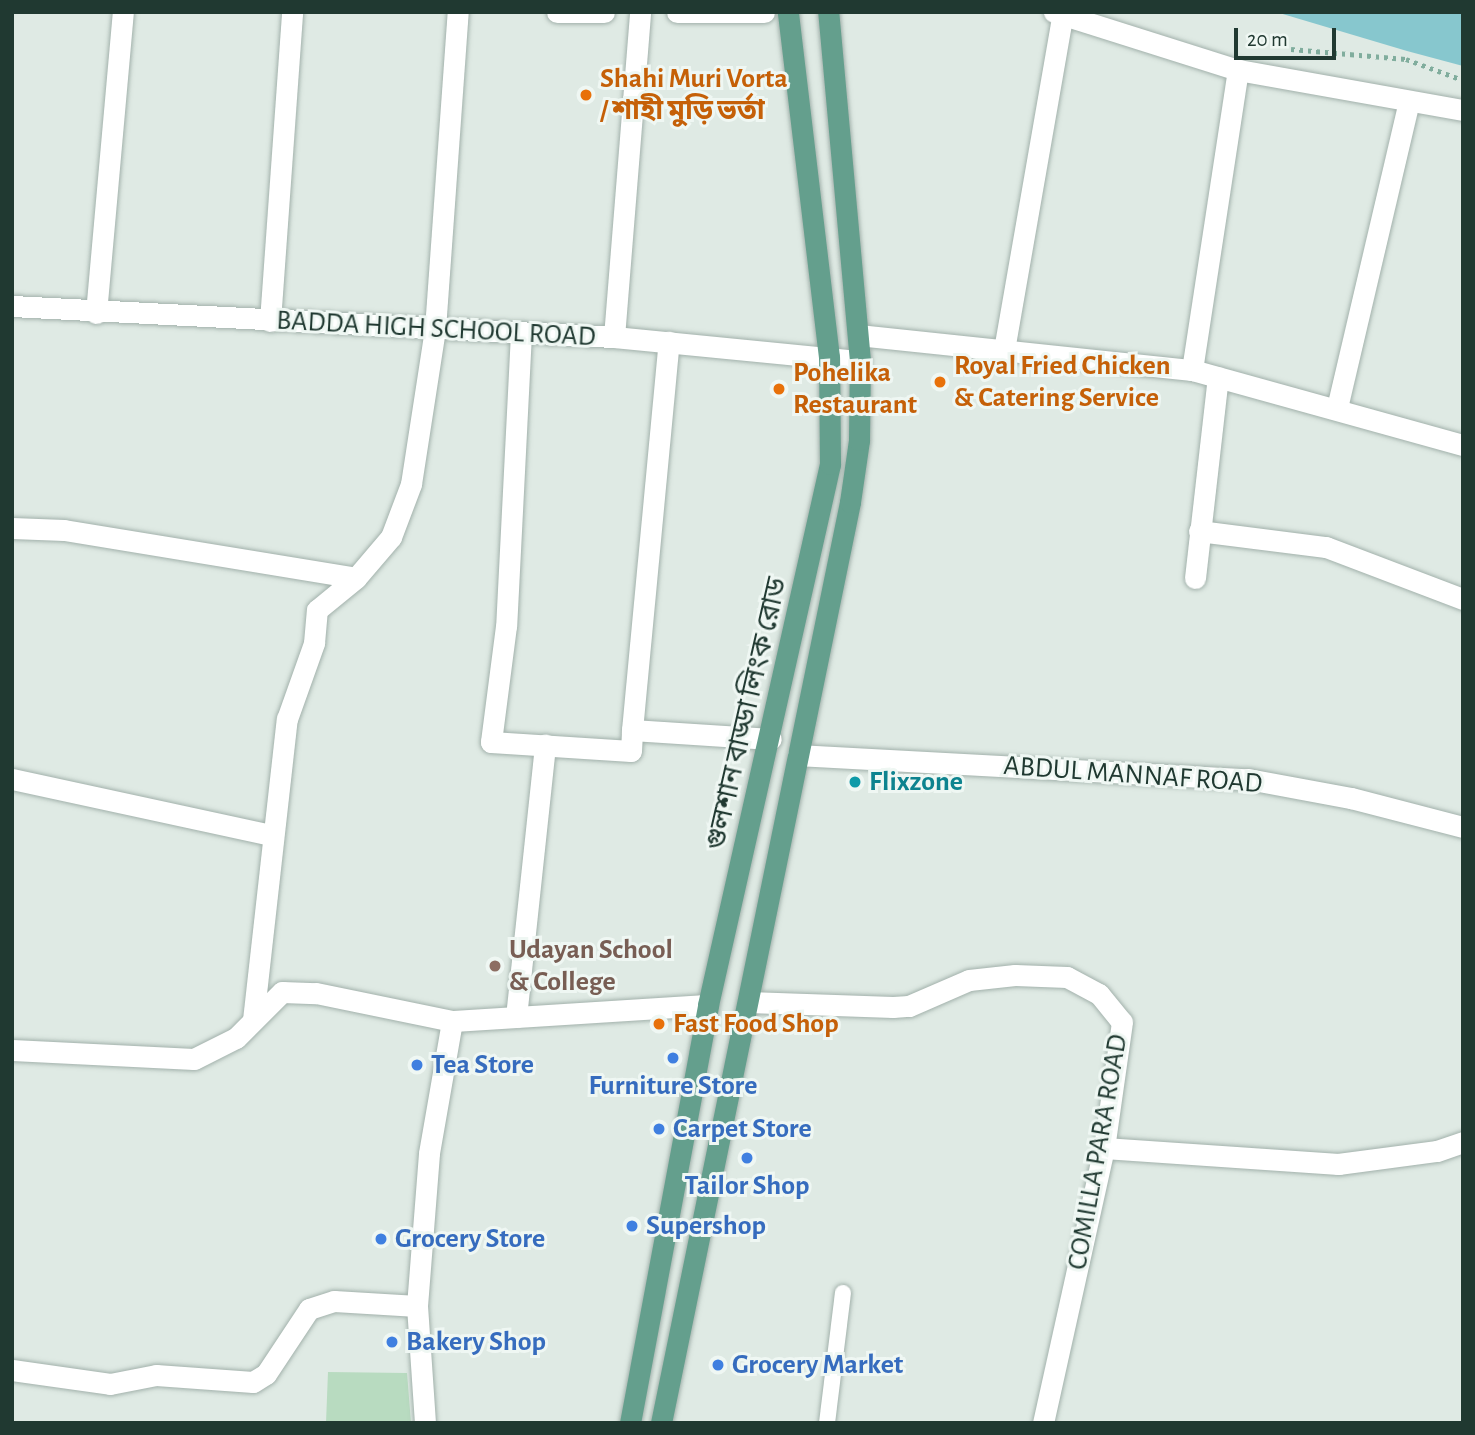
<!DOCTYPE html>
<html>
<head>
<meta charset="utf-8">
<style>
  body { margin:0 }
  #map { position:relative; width:1475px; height:1435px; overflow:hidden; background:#dfeae4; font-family:"Alegreya Sans","Noto Sans Bengali",sans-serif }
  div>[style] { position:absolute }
  .green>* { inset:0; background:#b8dbc0 }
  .water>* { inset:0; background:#87c7ce }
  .path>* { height:4.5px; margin-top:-2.25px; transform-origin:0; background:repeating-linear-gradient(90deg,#80ad9d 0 3.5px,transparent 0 8.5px) }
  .roads { filter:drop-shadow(0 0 2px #a2b1ab) drop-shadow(0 0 2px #a2b1ab) }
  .service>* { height:16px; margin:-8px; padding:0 8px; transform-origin:8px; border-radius:8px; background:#fff }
  .minor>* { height:21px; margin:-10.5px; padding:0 10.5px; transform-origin:10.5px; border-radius:10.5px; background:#fff }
  .tertiary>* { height:21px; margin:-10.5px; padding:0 10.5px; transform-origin:10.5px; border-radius:10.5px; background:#fff }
  .primary>* { height:21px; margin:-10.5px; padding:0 10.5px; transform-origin:10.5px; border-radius:10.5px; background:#649f8d }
  .dots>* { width:19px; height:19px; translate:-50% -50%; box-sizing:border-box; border:4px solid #eff7f3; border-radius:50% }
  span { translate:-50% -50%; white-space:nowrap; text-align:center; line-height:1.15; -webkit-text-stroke:6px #eff7f3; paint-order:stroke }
  .food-label { font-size:28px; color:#c56008; font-weight:700 }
  .left { translate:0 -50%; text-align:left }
  .street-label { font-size:28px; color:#203931 }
  .culture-label { font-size:28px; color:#0d838f; font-weight:700 }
  .education-label { font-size:28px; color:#785e54; font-weight:700 }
  .shop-label { font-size:28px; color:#366cbe; font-weight:700 }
  .frame { position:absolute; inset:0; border:14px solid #203931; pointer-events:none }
  .scale { position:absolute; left:1234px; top:28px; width:102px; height:32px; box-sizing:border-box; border:4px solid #203931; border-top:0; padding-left:9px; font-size:21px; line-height:24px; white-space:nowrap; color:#203931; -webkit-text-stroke:5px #eff7f3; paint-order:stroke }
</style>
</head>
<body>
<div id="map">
  <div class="green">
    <i style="clip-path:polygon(328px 1372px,407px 1373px,411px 1423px,326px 1423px)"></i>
  </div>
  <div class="water">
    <i style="clip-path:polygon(1276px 12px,1463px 12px,1463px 66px,1407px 51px)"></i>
  </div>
  <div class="path">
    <i style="left:1291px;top:49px;width:115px;rotate:5deg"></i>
    <i style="left:1406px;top:59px;width:58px;rotate:20.3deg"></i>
  </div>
  <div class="roads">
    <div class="service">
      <i style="left:827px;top:1423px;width:131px;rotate:-83deg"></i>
    </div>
    <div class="minor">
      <i style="left:1054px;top:12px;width:193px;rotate:17.5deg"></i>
      <i style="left:1238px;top:70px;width:229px;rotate:10.1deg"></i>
      <i style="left:12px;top:306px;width:603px;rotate:2.95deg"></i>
      <i style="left:614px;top:337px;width:247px;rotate:5.6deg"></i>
      <i style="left:96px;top:313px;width:302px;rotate:-84.9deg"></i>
      <i style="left:270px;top:321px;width:310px;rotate:-85.9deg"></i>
      <i style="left:521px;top:333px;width:293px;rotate:92.9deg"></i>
      <i style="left:506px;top:626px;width:117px;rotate:97.4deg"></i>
      <i style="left:491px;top:742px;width:140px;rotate:3.7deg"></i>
      <i style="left:631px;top:751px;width:21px;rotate:-87deg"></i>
      <i style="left:632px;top:730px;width:139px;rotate:3.7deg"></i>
      <i style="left:858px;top:335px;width:336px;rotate:6deg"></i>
      <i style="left:1192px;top:370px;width:281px;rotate:15.5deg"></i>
      <i style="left:614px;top:337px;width:326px;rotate:-85.4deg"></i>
      <i style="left:1004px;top:350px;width:342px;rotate:-80.1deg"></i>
      <i style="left:1192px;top:370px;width:304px;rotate:-81.3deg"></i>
      <i style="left:1337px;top:408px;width:315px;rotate:-76.8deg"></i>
      <i style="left:12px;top:528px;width:52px;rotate:2.2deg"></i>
      <i style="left:64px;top:530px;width:296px;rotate:9.3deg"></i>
      <i style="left:356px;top:578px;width:54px;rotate:-49.5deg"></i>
      <i style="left:391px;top:537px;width:57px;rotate:-69.3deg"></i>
      <i style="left:411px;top:484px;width:157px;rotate:-81.2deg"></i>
      <i style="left:435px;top:329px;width:318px;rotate:-85.9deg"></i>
      <i style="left:1199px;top:531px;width:128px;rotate:7.2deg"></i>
      <i style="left:1326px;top:547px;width:147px;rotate:20.8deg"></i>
      <i style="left:1195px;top:578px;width:202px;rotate:-83.5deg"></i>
      <i style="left:632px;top:730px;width:390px;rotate:-84.6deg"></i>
      <i style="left:798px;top:755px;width:451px;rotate:3.1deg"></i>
      <i style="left:1248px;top:779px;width:105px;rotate:10.5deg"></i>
      <i style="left:1351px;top:798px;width:116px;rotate:14.5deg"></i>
      <i style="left:12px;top:779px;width:265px;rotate:12.2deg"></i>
      <i style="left:748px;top:1002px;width:145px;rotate:2deg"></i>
      <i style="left:893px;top:1007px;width:16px;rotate:-4deg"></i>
      <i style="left:909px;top:1006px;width:65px;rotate:-23.4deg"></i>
      <i style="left:969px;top:980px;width:46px;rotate:-6.2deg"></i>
      <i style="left:1015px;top:975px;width:52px;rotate:2.2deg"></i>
      <i style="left:1067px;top:977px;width:36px;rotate:28deg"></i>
      <i style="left:1099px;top:994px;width:36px;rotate:51deg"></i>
      <i style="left:1122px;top:1022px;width:127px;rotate:98.1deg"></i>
      <i style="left:1104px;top:1148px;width:282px;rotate:102.5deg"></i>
      <i style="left:516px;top:1017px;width:274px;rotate:-83.9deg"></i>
      <i style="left:253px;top:1020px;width:303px;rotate:-83.6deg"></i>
      <i style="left:287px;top:719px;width:81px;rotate:-70.4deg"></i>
      <i style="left:314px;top:643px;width:33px;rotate:-85deg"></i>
      <i style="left:317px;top:610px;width:50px;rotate:-39.4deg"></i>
      <i style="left:12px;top:1050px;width:182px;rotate:2.8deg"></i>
      <i style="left:194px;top:1059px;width:47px;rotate:-26.6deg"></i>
      <i style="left:236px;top:1038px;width:65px;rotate:-45deg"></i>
      <i style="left:282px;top:992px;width:34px;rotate:2deg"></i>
      <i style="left:316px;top:993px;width:139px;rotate:11.6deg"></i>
      <i style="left:1104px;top:1148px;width:235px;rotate:3.9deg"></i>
      <i style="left:1338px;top:1164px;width:100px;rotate:-7.5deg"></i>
      <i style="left:1437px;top:1151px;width:28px;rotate:-19deg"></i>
      <i style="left:12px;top:1370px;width:99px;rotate:8.1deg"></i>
      <i style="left:110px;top:1384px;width:47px;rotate:-11.1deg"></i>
      <i style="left:156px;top:1375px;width:97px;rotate:4.1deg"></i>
      <i style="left:253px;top:1382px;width:15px;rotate:-32deg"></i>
      <i style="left:266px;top:1374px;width:78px;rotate:-56.5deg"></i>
      <i style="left:309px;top:1309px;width:26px;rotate:-18deg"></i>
      <i style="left:334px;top:1301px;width:83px;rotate:3.4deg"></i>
      <i style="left:425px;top:1423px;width:117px;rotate:-93.9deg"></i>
      <i style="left:417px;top:1306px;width:153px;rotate:-85.5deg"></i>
      <i style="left:429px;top:1153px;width:134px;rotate:-80.1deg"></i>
      <i style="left:452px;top:1021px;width:256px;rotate:-3.6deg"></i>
    </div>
    <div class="tertiary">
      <i style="left:557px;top:12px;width:47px"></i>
      <i style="left:677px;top:12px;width:87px"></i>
    </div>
    <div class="primary">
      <i style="left:630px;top:1423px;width:425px;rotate:-79.4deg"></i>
      <i style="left:708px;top:1005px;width:555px;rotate:-77.29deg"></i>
      <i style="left:830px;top:464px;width:107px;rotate:-90.5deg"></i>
      <i style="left:829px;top:357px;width:347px;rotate:-96.8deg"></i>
      <i style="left:661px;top:1423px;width:940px;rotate:-78.4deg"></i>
      <i style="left:850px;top:502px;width:63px;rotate:-81.7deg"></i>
      <i style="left:859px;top:440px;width:79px;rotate:-89.3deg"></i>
      <i style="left:860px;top:361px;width:350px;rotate:-95.2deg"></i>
    </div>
  </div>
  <div class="dots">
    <i style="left:586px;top:95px;background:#e8710a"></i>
    <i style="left:940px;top:382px;background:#e8710a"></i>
    <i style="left:779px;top:389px;background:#e8710a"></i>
    <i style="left:855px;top:782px;background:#0f9aa8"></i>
    <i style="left:495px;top:966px;background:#8d6e63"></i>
    <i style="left:659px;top:1024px;background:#e8710a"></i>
    <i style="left:673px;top:1058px;background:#3f7fe0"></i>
    <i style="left:417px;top:1065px;background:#3f7fe0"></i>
    <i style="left:659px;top:1129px;background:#3f7fe0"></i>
    <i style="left:747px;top:1158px;background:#3f7fe0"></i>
    <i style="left:632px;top:1226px;background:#3f7fe0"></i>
    <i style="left:381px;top:1239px;background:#3f7fe0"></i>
    <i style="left:392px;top:1342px;background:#3f7fe0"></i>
    <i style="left:718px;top:1365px;background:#3f7fe0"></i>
  </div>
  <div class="food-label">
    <span class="left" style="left:600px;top:95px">Shahi Muri Vorta<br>/ শাহী মুড়ি ভর্তা</span>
    <span class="left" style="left:954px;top:382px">Royal Fried Chicken<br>&amp; Catering Service</span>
    <span class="left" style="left:793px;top:389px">Pohelika<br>Restaurant</span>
    <span class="left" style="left:673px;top:1024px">Fast Food Shop</span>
  </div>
  <div class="street-label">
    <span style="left:436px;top:329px;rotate:3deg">BADDA HIGH SCHOOL ROAD</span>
    <span style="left:747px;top:714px;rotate:-77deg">গুলশান বাড্ডা লিংক রোড</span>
    <span style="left:1133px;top:775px;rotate:4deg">ABDUL MANNAF ROAD</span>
    <span style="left:1098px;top:1152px;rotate:-80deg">COMILLA PARA ROAD</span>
  </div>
  <div class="culture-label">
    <span class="left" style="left:869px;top:782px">Flixzone</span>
  </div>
  <div class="education-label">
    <span class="left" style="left:509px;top:966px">Udayan School<br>&amp; College</span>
  </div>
  <div class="shop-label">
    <span class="left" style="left:431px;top:1065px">Tea Store</span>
    <span style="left:673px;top:1086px">Furniture Store</span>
    <span class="left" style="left:673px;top:1129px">Carpet Store</span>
    <span style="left:747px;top:1186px">Tailor Shop</span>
    <span class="left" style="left:646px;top:1226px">Supershop</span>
    <span class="left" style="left:395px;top:1239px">Grocery Store</span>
    <span class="left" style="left:406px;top:1342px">Bakery Shop</span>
    <span class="left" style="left:732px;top:1365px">Grocery Market</span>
  </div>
  <div class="frame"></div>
  <div class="scale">20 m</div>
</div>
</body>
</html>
